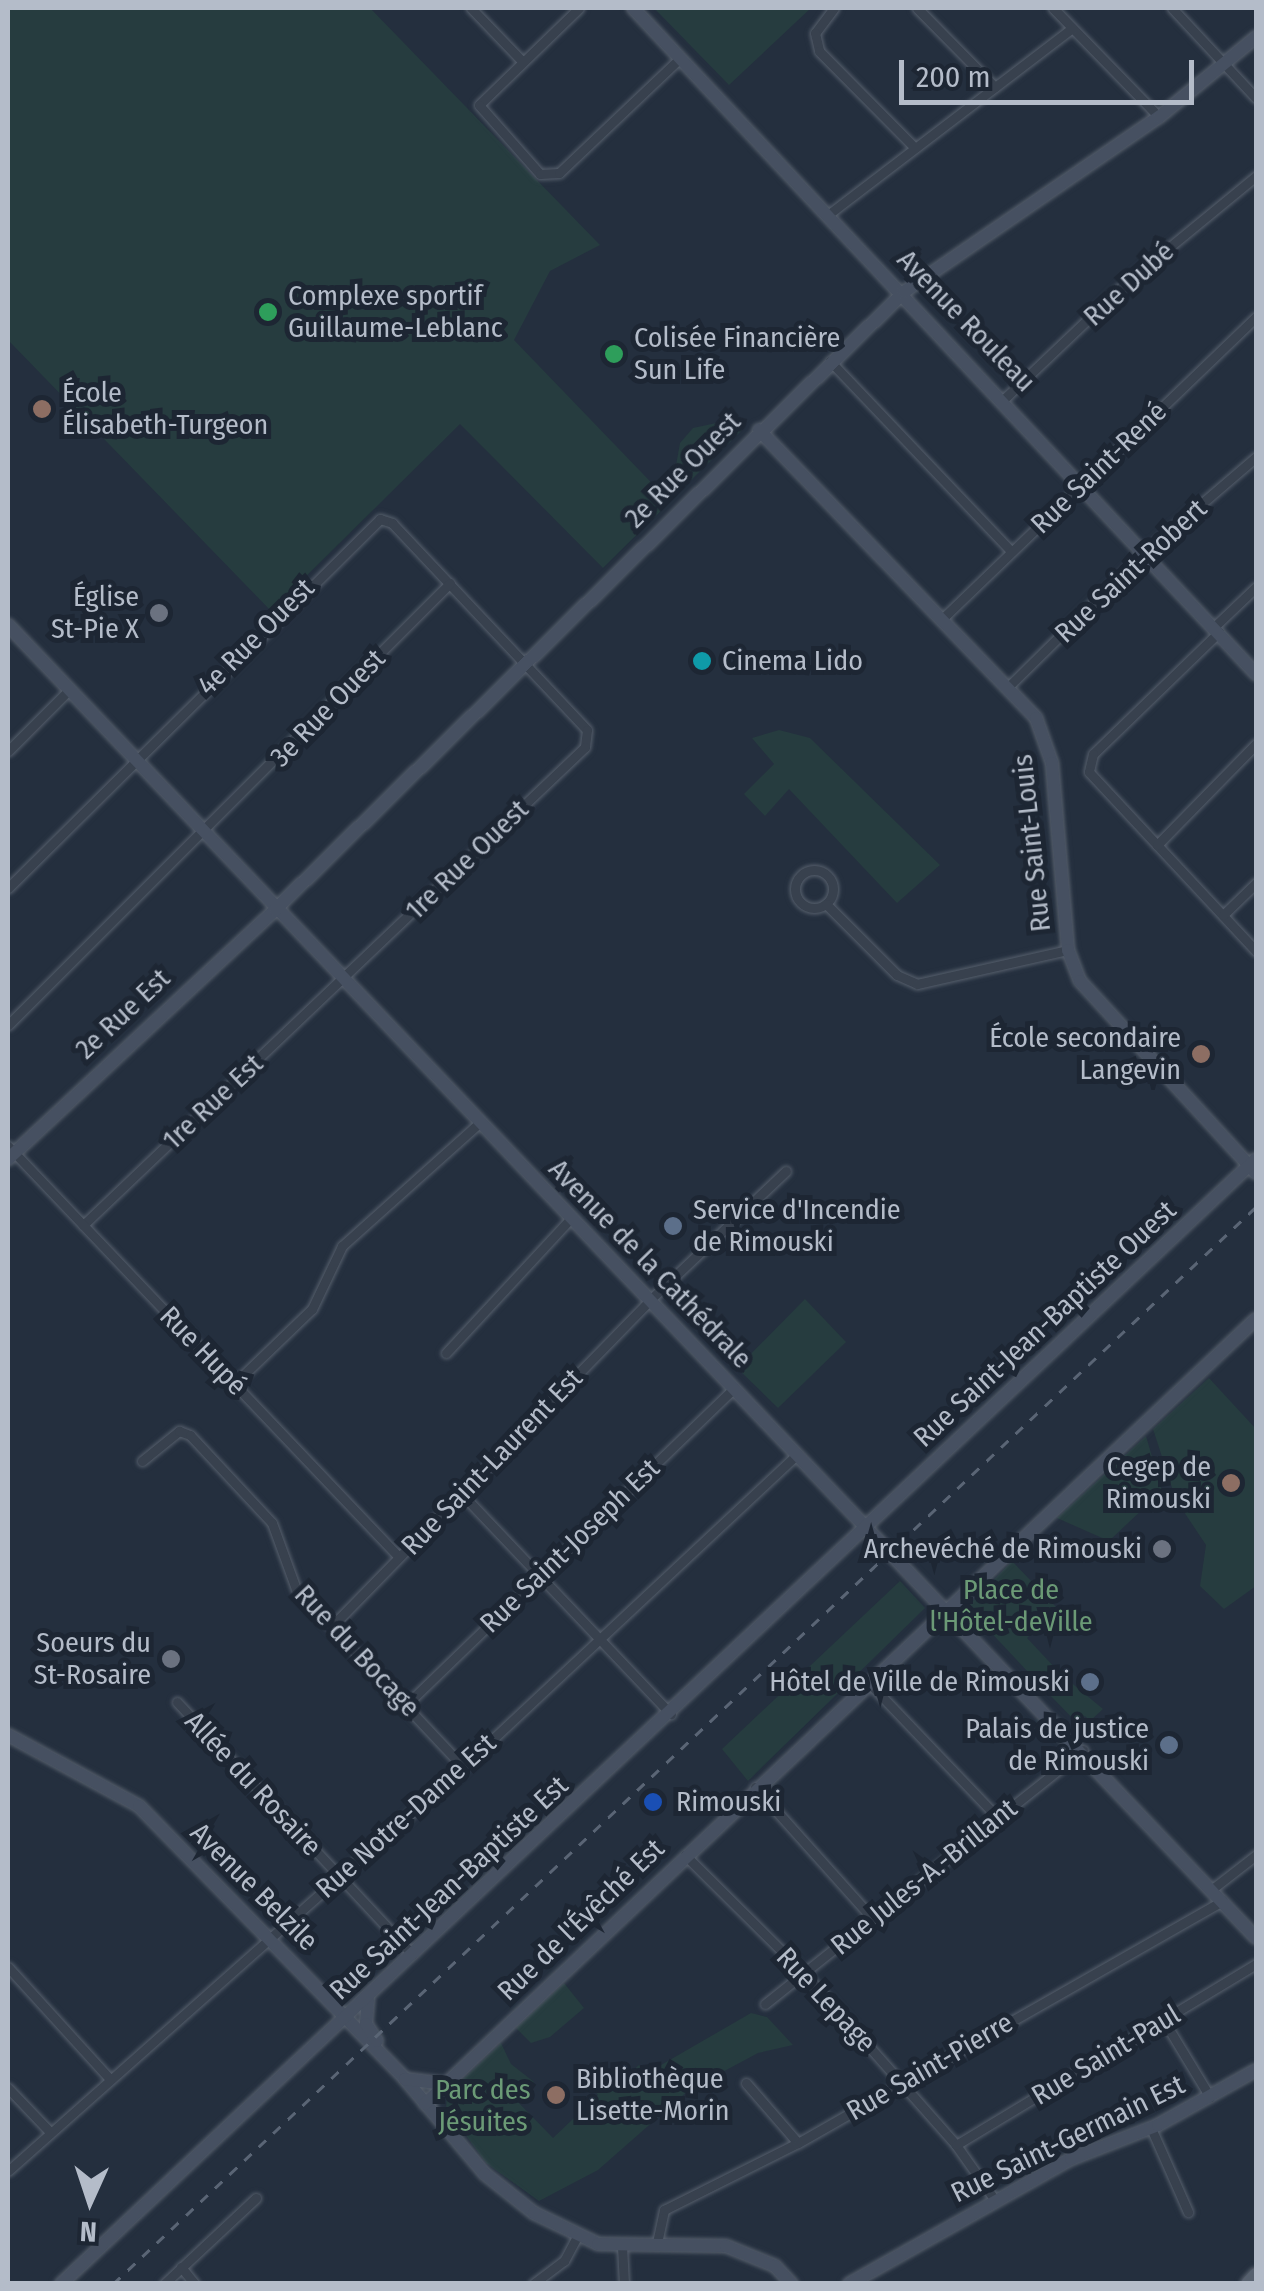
<!DOCTYPE html>
<html>
<head>
<meta charset="utf-8">
<style>
  body { margin:0 }
  #map { position:relative; width:1264px; height:2291px; overflow:hidden; background:#242f3e; font-family:"Fira Sans Condensed",sans-serif }
  div>[style] { position:absolute }
  .green>* { inset:0; background:#263c3f }
  .roads { filter:drop-shadow(0 0 2px #565f6c) drop-shadow(0 0 2px #565f6c) }
  .street>* { height:9px; margin:-4.5px; padding:0 4.5px; transform-origin:4.5px; border-radius:4.5px; background:#38414e }
  .street>.ring { margin:-4.5px; padding:0; box-sizing:content-box; background:none; border:9px solid #38414e; border-radius:50% }
  .secondary>* { height:12px; margin:-6px; padding:0 6px; transform-origin:6px; border-radius:6px; background:#465061 }
  .primary>* { height:14px; margin:-7px; padding:0 7px; transform-origin:7px; border-radius:7px; background:#56606e }
  .rail>* { height:2.5px; margin-top:-1.25px; transform-origin:0; background:repeating-linear-gradient(90deg,#5a6575 0 10px,transparent 0 20px) }
  .dots>* { width:28px; height:28px; translate:-50% -50%; box-sizing:border-box; border:5px solid #1d2633; border-radius:50% }
  span { translate:-50% -50%; white-space:nowrap; text-align:center; line-height:1.15; -webkit-text-stroke:10px #1d2633; paint-order:stroke }
  .street-label { font-size:28px; color:#b4bcc9 }
  .poi-label { font-size:28px; color:#b4bcc9 }
  .left { translate:0 -50%; text-align:left }
  .right { translate:-100% -50%; text-align:right }
  .park-label { font-size:28px; color:#6b9a76 }
  .frame { position:absolute; inset:0; border:10px solid #b4bcc9; pointer-events:none }
  .north { position:absolute; left:40px; top:2151px; width:100px; height:100px; -webkit-text-stroke:8px #1d2633; paint-order:stroke; rotate:183deg; font-size:28px; font-weight:700; line-height:40px; text-align:center; color:#b4bcc9 }
  .north::after { content:''; display:block; margin:auto; width:35px; height:45px; background:#b4bcc9; clip-path:polygon(50% 0,100% 100%,50% 72%,0 100%) }
  .scale { position:absolute; left:899px; top:60px; width:295px; height:45px; box-sizing:border-box; border:5px solid #b4bcc9; border-top:0; padding-left:12px; font-size:30px; line-height:35px; white-space:nowrap; color:#b4bcc9; -webkit-text-stroke:8px #1d2633; paint-order:stroke }
</style>
</head>
<body>
<div id="map">
  <div class="green">
    <i style="clip-path:polygon(8px 8px,370px 8px,600px 245px,550px 271px,514px 340px,670px 502px,603px 568px,460px 424px,271px 611px,8px 340px)"></i>
    <i style="clip-path:polygon(654px 8px,811px 8px,729px 85px)"></i>
    <i style="clip-path:polygon(721px 422px,742px 430px,680px 491px,675px 471px,680px 443px,693px 428px)"></i>
    <i style="clip-path:polygon(779px 730px,810px 738px,940px 865px,897px 903px,789px 789px,765px 816px,744px 794px,774px 764px,752px 738px)"></i>
    <i style="clip-path:polygon(805px 1299px,846px 1342px,778px 1408px,737px 1368px)"></i>
    <i style="clip-path:polygon(1209px 1378px,1256px 1429px,1256px 1586px,1224px 1609px,1200px 1586px,1206px 1545px,1176px 1500px,1153px 1429px)"></i>
    <i style="clip-path:polygon(1146px 1436px,1162px 1491px,1109px 1541px,1057px 1518px)"></i>
    <i style="clip-path:polygon(1012px 1561px,1058px 1609px,1027px 1638px,1058px 1671px,1043px 1688px,967px 1607px)"></i>
    <i style="clip-path:polygon(900px 1581px,925px 1608px,748px 1781px,722px 1749px)"></i>
    <i style="clip-path:polygon(1062px 1675px,1103px 1709px,1090px 1721px,1085px 1716px,1077px 1723px,1048px 1693px)"></i>
    <i style="clip-path:polygon(564px 1983px,584px 2008px,550px 2037px,531px 2043px,516px 2028px)"></i>
    <i style="clip-path:polygon(751px 2013px,767px 2017px,793px 2045px,758px 2053px,689px 2090px,598px 2170px,539px 2201px,486px 2163px,446px 2108px,447px 2094px,501px 2043px,511px 2064px,534px 2082px,516px 2100px,553px 2138px,598px 2095px,585px 2076px,599px 2088px,614px 2087px,639px 2065px,649px 2072px)"></i>
  </div>
  <div class="roads">
    <div class="street">
      <i style="left:471px;top:8px;width:74px;rotate:46.1deg"></i>
      <i style="left:579px;top:8px;width:139px;rotate:135.9deg"></i>
      <i style="left:479px;top:105px;width:92px;rotate:48.5deg"></i>
      <i style="left:540px;top:174px;width:19px;rotate:-3deg"></i>
      <i style="left:559px;top:173px;width:167px;rotate:-43.5deg"></i>
      <i style="left:834px;top:8px;width:31px;rotate:127deg"></i>
      <i style="left:815px;top:33px;width:18px;rotate:77deg"></i>
      <i style="left:819px;top:51px;width:136px;rotate:45.3deg"></i>
      <i style="left:917px;top:8px;width:111px;rotate:45.4deg"></i>
      <i style="left:1053px;top:8px;width:152px;rotate:45.8deg"></i>
      <i style="left:1172px;top:8px;width:123px;rotate:47deg"></i>
      <i style="left:829px;top:214px;width:306px;rotate:-37.4deg"></i>
      <i style="left:830px;top:361px;width:262px;rotate:46.4deg"></i>
      <i style="left:1005px;top:398px;width:168px;rotate:-43.6deg"></i>
      <i style="left:1127px;top:282px;width:167px;rotate:-39.4deg"></i>
      <i style="left:942px;top:619px;width:436px;rotate:-43.9deg"></i>
      <i style="left:1214px;top:627px;width:58px;rotate:-43.6deg"></i>
      <i style="left:1219px;top:632px;width:175px;rotate:135.9deg"></i>
      <i style="left:1093px;top:754px;width:18px;rotate:103deg"></i>
      <i style="left:1089px;top:772px;width:245px;rotate:47deg"></i>
      <i style="left:1008px;top:687px;width:191px;rotate:-44.6deg"></i>
      <i style="left:1144px;top:553px;width:148px;rotate:-40.6deg"></i>
      <i style="left:8px;top:751px;width:86px;rotate:-45deg"></i>
      <i style="left:1157px;top:845px;width:141px;rotate:-45.6deg"></i>
      <i class="ring" style="left:795px;top:870px;width:29px;height:29px"></i>
      <i style="left:8px;top:888px;width:524px;rotate:-44.77deg"></i>
      <i style="left:380px;top:519px;width:13px;rotate:18deg"></i>
      <i style="left:392px;top:523px;width:284px;rotate:46.7deg"></i>
      <i style="left:587px;top:730px;width:17px;rotate:97deg"></i>
      <i style="left:585px;top:747px;width:693px;rotate:136.4deg"></i>
      <i style="left:826px;top:904px;width:100px;rotate:45deg"></i>
      <i style="left:897px;top:975px;width:22px;rotate:24deg"></i>
      <i style="left:917px;top:984px;width:155px;rotate:-12.7deg"></i>
      <i style="left:1223px;top:915px;width:46px;rotate:-44.1deg"></i>
      <i style="left:8px;top:1025px;width:625px;rotate:-45deg"></i>
      <i style="left:8px;top:1146px;width:567px;rotate:46.43deg"></i>
      <i style="left:446px;top:1353px;width:184px;rotate:-47.2deg"></i>
      <i style="left:234px;top:1384px;width:108px;rotate:-43.9deg"></i>
      <i style="left:312px;top:1309px;width:70px;rotate:-64.5deg"></i>
      <i style="left:342px;top:1246px;width:186px;rotate:-41.9deg"></i>
      <i style="left:142px;top:1461px;width:48px;rotate:-39deg"></i>
      <i style="left:179px;top:1431px;width:12px;rotate:20deg"></i>
      <i style="left:190px;top:1435px;width:120px;rotate:47deg"></i>
      <i style="left:272px;top:1523px;width:70px;rotate:70deg"></i>
      <i style="left:296px;top:1589px;width:244px;rotate:46.8deg"></i>
      <i style="left:461px;top:1493px;width:305px;rotate:46.5deg"></i>
      <i style="left:333px;top:1625px;width:455px;rotate:-45.7deg"></i>
      <i style="left:651px;top:1299px;width:186px;rotate:-43.5deg"></i>
      <i style="left:869px;top:1683px;width:185px;rotate:46.3deg"></i>
      <i style="left:177px;top:1702px;width:345px;rotate:47deg"></i>
      <i style="left:407px;top:1704px;width:455px;rotate:-44deg"></i>
      <i style="left:755px;top:1787px;width:176px;rotate:48.2deg"></i>
      <i style="left:685px;top:1855px;width:168px;rotate:44.8deg"></i>
      <i style="left:804px;top:1973px;width:230px;rotate:48.5deg"></i>
      <i style="left:956px;top:2145px;width:67px;rotate:54.7deg"></i>
      <i style="left:1211px;top:1890px;width:57px;rotate:-37.9deg"></i>
      <i style="left:8px;top:1967px;width:149px;rotate:47.7deg"></i>
      <i style="left:765px;top:2004px;width:407px;rotate:-38.6deg"></i>
      <i style="left:1164px;top:2021px;width:89px;rotate:58.8deg"></i>
      <i style="left:746px;top:2083px;width:79px;rotate:49.1deg"></i>
      <i style="left:8px;top:2088px;width:59px;rotate:46.4deg"></i>
      <i style="left:1151px;top:2128px;width:92px;rotate:66.2deg"></i>
      <i style="left:956px;top:2145px;width:350px;rotate:-31.1deg"></i>
      <i style="left:8px;top:2171px;width:608px;rotate:-41.6deg"></i>
      <i style="left:463px;top:1767px;width:458px;rotate:-43.1deg"></i>
      <i style="left:657px;top:2243px;width:34px;rotate:-78deg"></i>
      <i style="left:664px;top:2210px;width:150px;rotate:-26.6deg"></i>
      <i style="left:798px;top:2143px;width:489px;rotate:-29.7deg"></i>
      <i style="left:622px;top:2246px;width:38px;rotate:87deg"></i>
      <i style="left:181px;top:2267px;width:22px;rotate:51deg"></i>
      <i style="left:164px;top:2284px;width:126px;rotate:-43.1deg"></i>
      <i style="left:533px;top:2284px;width:39px;rotate:-37deg"></i>
      <i style="left:564px;top:2261px;width:26px;rotate:-62deg"></i>
    </div>
    <div class="secondary">
      <i style="left:633px;top:8px;width:912px;rotate:46.91deg"></i>
      <i style="left:759px;top:430px;width:400px;rotate:46.1deg"></i>
      <i style="left:1036px;top:718px;width:48px;rotate:70.4deg"></i>
      <i style="left:1052px;top:763px;width:188px;rotate:85.1deg"></i>
      <i style="left:1068px;top:950px;width:33px;rotate:69deg"></i>
      <i style="left:1080px;top:981px;width:260px;rotate:47.5deg"></i>
      <i style="left:8px;top:625px;width:1811px;rotate:46.45deg"></i>
      <i style="left:8px;top:1159px;width:365px;rotate:-43deg"></i>
      <i style="left:275px;top:910px;width:882px;rotate:-44.49deg"></i>
      <i style="left:904px;top:292px;width:309px;rotate:-34.5deg"></i>
      <i style="left:1159px;top:117px;width:126px;rotate:-39.5deg"></i>
      <i style="left:8px;top:1735px;width:149px;rotate:28.5deg"></i>
      <i style="left:139px;top:1806px;width:381px;rotate:45.7deg"></i>
      <i style="left:405px;top:2079px;width:124px;rotate:49.9deg"></i>
      <i style="left:485px;top:2174px;width:63px;rotate:38.5deg"></i>
      <i style="left:534px;top:2213px;width:71px;rotate:25.8deg"></i>
      <i style="left:598px;top:2244px;width:128px;rotate:0.9deg"></i>
      <i style="left:726px;top:2246px;width:53px;rotate:22.2deg"></i>
      <i style="left:775px;top:2266px;width:25px;rotate:47deg"></i>
      <i style="left:368px;top:2000px;width:24px;rotate:95deg"></i>
      <i style="left:366px;top:2024px;width:20px;rotate:57deg"></i>
      <i style="left:405px;top:2079px;width:40px;rotate:7.1deg"></i>
      <i style="left:425px;top:2104px;width:1143px;rotate:-43.37deg"></i>
      <i style="left:61px;top:2284px;width:1641px;rotate:-43.27deg"></i>
      <i style="left:849px;top:2284px;width:255px;rotate:-29.4deg"></i>
      <i style="left:1071px;top:2159px;width:93px;rotate:-21.3deg"></i>
      <i style="left:1158px;top:2125px;width:112px;rotate:-29.3deg"></i>
    </div>
    <div class="primary">
      <i style="left:1248px;top:2284px;width:12px;rotate:-48deg"></i>
    </div>
  </div>
  <div class="rail">
    <i style="left:113px;top:2284px;width:1570px;rotate:-43.3deg"></i>
  </div>
  <div class="dots">
    <i style="left:268px;top:312px;background:#2e9e5b"></i>
    <i style="left:614px;top:354px;background:#2e9e5b"></i>
    <i style="left:42px;top:409px;background:#8d6e63"></i>
    <i style="left:159px;top:613px;background:#6b7280"></i>
    <i style="left:702px;top:661px;background:#0f9aa8"></i>
    <i style="left:1201px;top:1054px;background:#8d6e63"></i>
    <i style="left:673px;top:1226px;background:#5c6f8a"></i>
    <i style="left:1231px;top:1483px;background:#8d6e63"></i>
    <i style="left:1162px;top:1549px;background:#6b7280"></i>
    <i style="left:171px;top:1659px;background:#6b7280"></i>
    <i style="left:1090px;top:1682px;background:#5c6f8a"></i>
    <i style="left:1169px;top:1745px;background:#5c6f8a"></i>
    <i style="left:653px;top:1802px;background:#1a4fb4"></i>
    <i style="left:556px;top:2095px;background:#8d6e63"></i>
  </div>
  <div class="street-label">
    <span style="left:1129px;top:284px;rotate:-42deg">Rue Dubé</span>
    <span style="left:966px;top:321px;rotate:46deg">Avenue Rouleau</span>
    <span style="left:1099px;top:468px;rotate:-44deg">Rue Saint-René</span>
    <span style="left:683px;top:470px;rotate:-45deg">2e Rue Ouest</span>
    <span style="left:1131px;top:571px;rotate:-43deg">Rue Saint-Robert</span>
    <span style="left:256px;top:637px;rotate:-45deg">4e Rue Ouest</span>
    <span style="left:328px;top:708px;rotate:-46deg">3e Rue Ouest</span>
    <span style="left:1032px;top:843px;rotate:-96deg">Rue Saint-Louis</span>
    <span style="left:467px;top:860px;rotate:-44deg">1re Rue Ouest</span>
    <span style="left:123px;top:1014px;rotate:-43deg">2e Rue Est</span>
    <span style="left:213px;top:1102px;rotate:-43deg">1re Rue Est</span>
    <span style="left:650px;top:1264px;rotate:46deg">Avenue de la Cathédrale</span>
    <span style="left:1045px;top:1324px;rotate:-43deg">Rue Saint-Jean-Baptiste Ouest</span>
    <span style="left:203px;top:1351px;rotate:46deg">Rue Hupé</span>
    <span style="left:492px;top:1462px;rotate:-46deg">Rue Saint-Laurent Est</span>
    <span style="left:570px;top:1546px;rotate:-44deg">Rue Saint-Joseph Est</span>
    <span style="left:357px;top:1651px;rotate:47deg">Rue du Bocage</span>
    <span style="left:253px;top:1784px;rotate:47deg">Allée du Rosaire</span>
    <span style="left:406px;top:1816px;rotate:-42deg">Rue Notre-Dame Est</span>
    <span style="left:924px;top:1877px;rotate:-39deg">Rue Jules-A.-Brillant</span>
    <span style="left:254px;top:1887px;rotate:45deg">Avenue Belzile</span>
    <span style="left:449px;top:1888px;rotate:-43deg">Rue Saint-Jean-Baptiste Est</span>
    <span style="left:581px;top:1920px;rotate:-44deg">Rue de l'Évêché Est</span>
    <span style="left:826px;top:2000px;rotate:47deg">Rue Lepage</span>
    <span style="left:1106px;top:2055px;rotate:-31deg">Rue Saint-Paul</span>
    <span style="left:930px;top:2067px;rotate:-30deg">Rue Saint-Pierre</span>
    <span style="left:1068px;top:2139px;rotate:-26deg">Rue Saint-Germain Est</span>
  </div>
  <div class="poi-label">
    <span class="left" style="left:288px;top:312px">Complexe sportif<br>Guillaume-Leblanc</span>
    <span class="left" style="left:634px;top:354px">Colisée Financière<br>Sun Life</span>
    <span class="left" style="left:62px;top:409px">École<br>Élisabeth-Turgeon</span>
    <span class="right" style="left:139px;top:613px">Église<br>St-Pie X</span>
    <span class="left" style="left:722px;top:661px">Cinema Lido</span>
    <span class="right" style="left:1181px;top:1054px">École secondaire<br>Langevin</span>
    <span class="left" style="left:693px;top:1226px">Service d'Incendie<br>de Rimouski</span>
    <span class="right" style="left:1211px;top:1483px">Cegep de<br>Rimouski</span>
    <span class="right" style="left:1142px;top:1549px">Archevéché de Rimouski</span>
    <span class="right" style="left:151px;top:1659px">Soeurs du<br>St-Rosaire</span>
    <span class="right" style="left:1070px;top:1682px">Hôtel de Ville de Rimouski</span>
    <span class="right" style="left:1149px;top:1745px">Palais de justice<br>de Rimouski</span>
    <span class="left" style="left:676px;top:1802px">Rimouski</span>
    <span class="left" style="left:576px;top:2095px">Bibliothèque<br>Lisette-Morin</span>
  </div>
  <div class="park-label">
    <span style="left:1011px;top:1606px">Place de<br>l'Hôtel-deVille</span>
    <span style="left:483px;top:2106px">Parc des<br>Jésuites</span>
  </div>
  <div class="frame"></div>
  <div class="north">N</div>
  <div class="scale">200 m</div>
</div>
</body>
</html>
